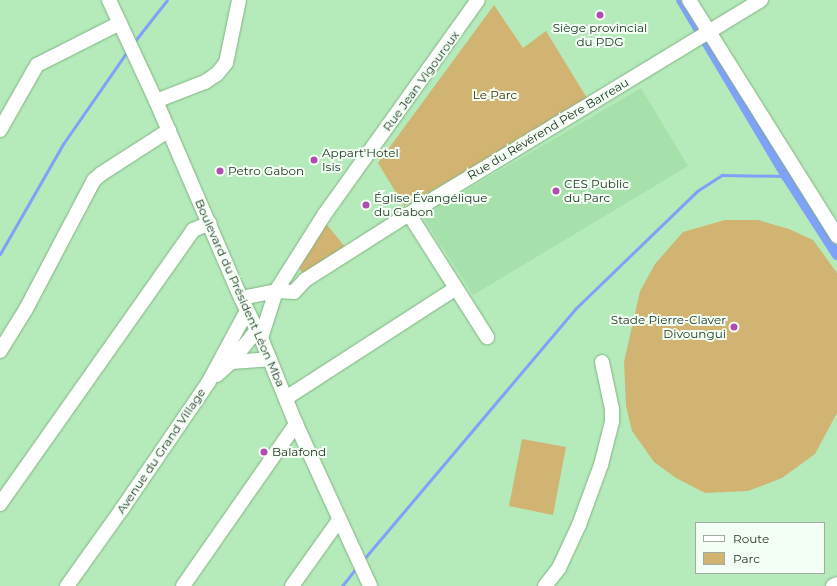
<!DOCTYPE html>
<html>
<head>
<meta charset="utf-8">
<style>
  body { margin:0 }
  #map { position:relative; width:837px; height:586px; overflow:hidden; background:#b5ebba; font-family:Montserrat,sans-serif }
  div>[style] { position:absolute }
  .built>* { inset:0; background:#a6e1ab }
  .green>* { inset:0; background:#d1b472 }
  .stream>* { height:3px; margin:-1.5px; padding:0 1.5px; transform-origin:1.5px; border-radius:1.5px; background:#7ea1fa }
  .canal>* { height:10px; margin:-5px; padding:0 5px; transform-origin:5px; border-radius:5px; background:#7ea1fa }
  .roads { filter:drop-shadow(0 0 1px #80b384) drop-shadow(0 0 1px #80b384) }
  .minor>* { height:14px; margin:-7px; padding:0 7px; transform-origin:7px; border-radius:7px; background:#fff }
  .dots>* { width:11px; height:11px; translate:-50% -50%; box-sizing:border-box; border:2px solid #f4fff5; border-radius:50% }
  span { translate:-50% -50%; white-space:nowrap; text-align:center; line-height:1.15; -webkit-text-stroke:4px #f4fff5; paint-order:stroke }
  .poi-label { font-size:12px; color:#1d3220 }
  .left { translate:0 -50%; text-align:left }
  .right { translate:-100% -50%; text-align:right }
  .street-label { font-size:12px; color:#1d3220 }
  .park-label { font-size:12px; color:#443201 }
  .legend { position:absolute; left:695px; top:522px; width:130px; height:52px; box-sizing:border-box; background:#f4fff5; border:1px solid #9eada0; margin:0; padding:5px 7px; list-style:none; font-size:12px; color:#1d3220 }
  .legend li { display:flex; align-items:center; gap:8px; height:20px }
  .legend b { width:20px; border:1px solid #9eada0 }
</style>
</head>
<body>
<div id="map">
  <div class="built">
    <i style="clip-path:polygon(641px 88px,688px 166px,473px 295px,422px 216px)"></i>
  </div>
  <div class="green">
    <i style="clip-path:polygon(494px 5px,523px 48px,546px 31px,590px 103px,404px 206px,378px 163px)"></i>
    <i style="clip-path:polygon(323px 220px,345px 247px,303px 273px,294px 262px)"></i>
    <i style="clip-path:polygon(725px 220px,758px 220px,789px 229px,813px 240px,837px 273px,837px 413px,815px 454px,782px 478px,748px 491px,705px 493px,676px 478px,654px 462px,632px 431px,626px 406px,624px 362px,640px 291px,655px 264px,683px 232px)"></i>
    <i style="clip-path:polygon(522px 439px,566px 447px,553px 515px,509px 506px)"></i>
  </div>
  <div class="stream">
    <i style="left:134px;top:42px;width:53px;rotate:-51.8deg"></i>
    <i style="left:0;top:254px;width:127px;rotate:-60.2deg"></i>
    <i style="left:63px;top:144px;width:114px;rotate:-55.3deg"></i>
    <i style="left:363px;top:560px;width:329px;rotate:-49.8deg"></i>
    <i style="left:575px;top:309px;width:170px;rotate:-44deg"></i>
    <i style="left:697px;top:191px;width:30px;rotate:-33deg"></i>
    <i style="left:722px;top:175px;width:64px;rotate:0.9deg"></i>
    <i style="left:342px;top:586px;width:24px;rotate:-52deg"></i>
  </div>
  <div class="canal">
    <i style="left:681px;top:0;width:205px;rotate:59.2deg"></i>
    <i style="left:786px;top:176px;width:94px;rotate:57.2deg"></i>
  </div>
  <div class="roads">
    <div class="minor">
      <i style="left:109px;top:0;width:111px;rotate:65deg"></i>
      <i style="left:156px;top:101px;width:215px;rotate:66.7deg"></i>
      <i style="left:241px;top:298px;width:45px;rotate:63.4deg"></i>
      <i style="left:261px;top:338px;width:93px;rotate:67.9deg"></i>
      <i style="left:296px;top:424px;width:178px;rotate:65.4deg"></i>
      <i style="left:689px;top:0;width:279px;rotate:57.9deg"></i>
      <i style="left:156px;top:101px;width:53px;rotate:-21.2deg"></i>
      <i style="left:205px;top:82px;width:14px;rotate:-34deg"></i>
      <i style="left:217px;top:74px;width:14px;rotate:-51deg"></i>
      <i style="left:226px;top:63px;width:64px;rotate:-78.3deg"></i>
      <i style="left:0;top:130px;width:75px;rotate:-60.4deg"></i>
      <i style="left:37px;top:65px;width:93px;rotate:-26.8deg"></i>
      <i style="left:409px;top:214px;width:146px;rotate:57.6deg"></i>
      <i style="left:241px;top:298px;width:36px;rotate:-11deg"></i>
      <i style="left:276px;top:291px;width:18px;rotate:3deg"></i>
      <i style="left:294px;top:292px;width:16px;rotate:-47deg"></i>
      <i style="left:305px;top:280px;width:123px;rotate:-32.4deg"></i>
      <i style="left:409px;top:214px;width:412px;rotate:-31.3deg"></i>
      <i style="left:261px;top:338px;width:49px;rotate:-72.3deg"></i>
      <i style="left:276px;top:291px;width:90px;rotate:-57.7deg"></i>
      <i style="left:324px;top:215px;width:264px;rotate:-54.4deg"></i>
      <i style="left:0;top:351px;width:49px;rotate:-58.2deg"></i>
      <i style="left:26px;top:309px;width:146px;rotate:-62.2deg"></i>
      <i style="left:94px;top:180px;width:9px;rotate:-41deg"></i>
      <i style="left:101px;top:174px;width:81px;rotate:-32.9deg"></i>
      <i style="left:231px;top:362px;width:39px;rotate:-4deg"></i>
      <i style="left:217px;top:375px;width:19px;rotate:-43deg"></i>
      <i style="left:231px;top:362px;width:41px;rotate:-50.9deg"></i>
      <i style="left:286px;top:398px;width:202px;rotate:-32.9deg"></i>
      <i style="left:0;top:504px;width:335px;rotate:-54.8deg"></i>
      <i style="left:193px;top:230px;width:18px;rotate:-22deg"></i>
      <i style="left:67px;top:586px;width:95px;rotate:-54.5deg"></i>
      <i style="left:122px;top:509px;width:153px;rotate:-55.7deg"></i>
      <i style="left:208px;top:383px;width:82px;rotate:-61.6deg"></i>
      <i style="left:183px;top:586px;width:198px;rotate:-55.1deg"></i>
      <i style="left:292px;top:586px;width:81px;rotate:-54.5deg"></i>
      <i style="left:545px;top:586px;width:23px;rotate:-52deg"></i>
      <i style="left:559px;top:568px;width:47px;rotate:-65.1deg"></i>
      <i style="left:579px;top:525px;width:64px;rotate:-69.9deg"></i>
      <i style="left:601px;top:465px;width:44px;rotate:-75.7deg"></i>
      <i style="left:612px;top:422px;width:13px;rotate:-90deg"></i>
      <i style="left:612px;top:409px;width:48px;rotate:-102deg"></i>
      <i style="left:833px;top:586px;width:4px;rotate:-27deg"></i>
    </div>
  </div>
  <div class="dots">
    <i style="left:600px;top:15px;background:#b04cb2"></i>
    <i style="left:314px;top:160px;background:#b04cb2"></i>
    <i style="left:220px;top:171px;background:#b04cb2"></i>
    <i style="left:556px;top:191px;background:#b04cb2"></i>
    <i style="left:366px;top:205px;background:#b04cb2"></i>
    <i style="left:734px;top:327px;background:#b04cb2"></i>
    <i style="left:264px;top:452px;background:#b04cb2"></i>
  </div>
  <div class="poi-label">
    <span style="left:600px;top:35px">Siège provincial<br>du PDG</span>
    <span class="left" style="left:322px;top:160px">Appart'Hotel<br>Isis</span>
    <span class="left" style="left:228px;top:171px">Petro Gabon</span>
    <span class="left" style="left:564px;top:191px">CES Public<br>du Parc</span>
    <span class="left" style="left:374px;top:205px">Église Évangélique<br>du Gabon</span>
    <span class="right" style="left:726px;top:327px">Stade Pierre-Claver<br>Divoungui</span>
    <span class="left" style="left:272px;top:452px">Balafond</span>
  </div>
  <div class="street-label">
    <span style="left:421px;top:81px;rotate:-54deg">Rue Jean Vigouroux</span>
    <span style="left:548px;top:129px;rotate:-31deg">Rue du Révérend Père Barreau</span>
    <span style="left:240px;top:293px;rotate:66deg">Boulevard du Président Léon Mba</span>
    <span style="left:161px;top:451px;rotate:-56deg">Avenue du Grand Village</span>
  </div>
  <div class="park-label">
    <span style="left:495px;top:95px">Le Parc</span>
  </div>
  <ul class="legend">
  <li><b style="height:5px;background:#fff"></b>Route</li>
  <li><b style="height:11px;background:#d1b472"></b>Parc</li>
  </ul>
</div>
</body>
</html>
